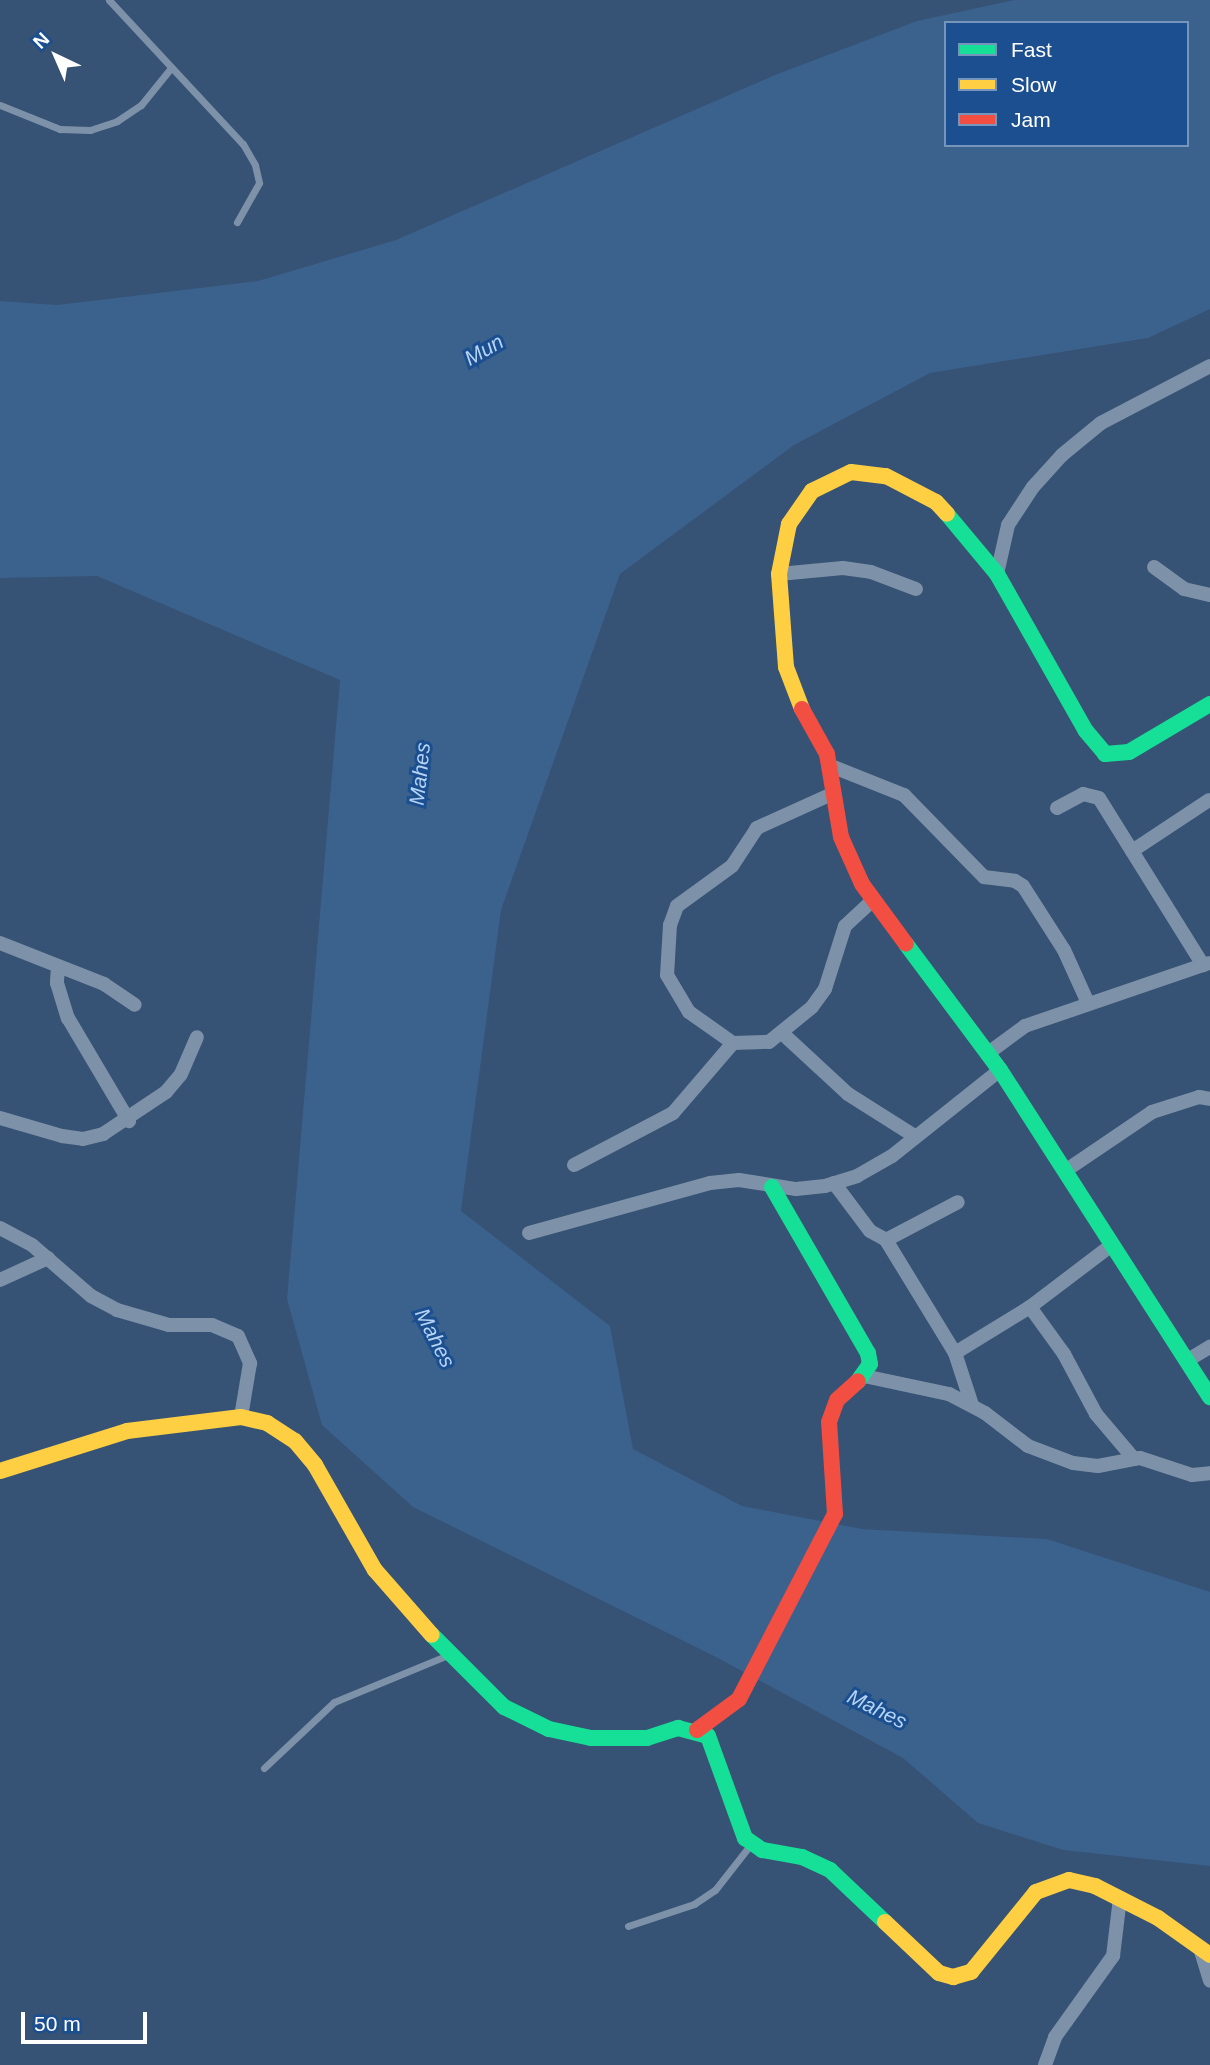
<!DOCTYPE html>
<html>
<head>
<meta charset="utf-8">
<style>
  body { margin:0 }
  #map { position:relative; width:1210px; height:2065px; overflow:hidden; background:#365274; font-family:Helvetica,sans-serif }
  div>[style] { position:absolute }
  .water>* { inset:0; background:#3b618d }
  .lane>* { height:7px; margin:-3.5px; padding:0 3.5px; transform-origin:3.5px; border-radius:3.5px; background:#7d92a8 }
  .street>* { height:14px; margin:-7px; padding:0 7px; transform-origin:7px; border-radius:7px; background:#7d92a8 }
  .fast>* { height:16px; margin:-8px; padding:0 8px; transform-origin:8px; border-radius:8px; background:#16e098 }
  .slow>* { height:16px; margin:-8px; padding:0 8px; transform-origin:8px; border-radius:8px; background:#ffcf43 }
  .jam>* { height:16px; margin:-8px; padding:0 8px; transform-origin:8px; border-radius:8px; background:#f24e42 }
  span { translate:-50% -50%; white-space:nowrap; text-align:center; line-height:1.15; -webkit-text-stroke:6px #1b4f8f; paint-order:stroke }
  .water-label { font-size:21px; color:#b5d3f5; font-style:italic }
  .legend { position:absolute; left:944px; top:21px; width:245px; height:126px; box-sizing:border-box; background:#1b4f8f; border:2px solid #7695bc; margin:0; padding:9px 12px; list-style:none; font-size:21px; color:#fff }
  .legend li { display:flex; align-items:center; gap:14px; height:35px }
  .legend b { width:35px; border:2px solid #7695bc }
  .north { position:absolute; left:21px; top:21px; width:70px; height:70px; -webkit-text-stroke:5px #1b4f8f; paint-order:stroke; rotate:316deg; font-size:19px; font-weight:700; line-height:28px; text-align:center; color:#fff }
  .north::after { content:''; display:block; margin:auto; width:24px; height:32px; background:#fff; clip-path:polygon(50% 0,100% 100%,50% 72%,0 100%) }
  .scale { position:absolute; left:21px; top:2012px; width:126px; height:32px; box-sizing:border-box; border:4px solid #fff; border-top:0; padding-left:9px; font-size:21px; line-height:24px; white-space:nowrap; color:#fff; -webkit-text-stroke:5px #1b4f8f; paint-order:stroke }
</style>
</head>
<body>
<div id="map">
  <div class="water">
    <i style="clip-path:polygon(evenodd,1014px 0,1210px 0,1210px 309px,1148px 338px,930px 373px,794px 445px,620px 574px,501px 910px,461px 1211px,610px 1326px,633px 1449px,742px 1506px,862px 1529px,1047px 1539px,1210px 1592px,1210px 1866px,1063px 1850px,978px 1823px,903px 1758px,716px 1657px,413px 1507px,322px 1425px,287px 1299px,340px 680px,97px 576px,0 578px,0 301px,57px 305px,258px 281px,396px 240px,775px 75px,917px 21px,1014px 0,946px 23px,1187px 23px,1187px 145px,946px 145px,946px 23px)"></i>
  </div>
  <div class="lane">
    <i style="left:109px;top:0;width:197px;rotate:47.1deg"></i>
    <i style="left:243px;top:144px;width:24px;rotate:60deg"></i>
    <i style="left:255px;top:165px;width:18px;rotate:77deg"></i>
    <i style="left:259px;top:183px;width:45px;rotate:119.4deg"></i>
    <i style="left:0;top:105px;width:65px;rotate:21.8deg"></i>
    <i style="left:60px;top:129px;width:30px;rotate:2deg"></i>
    <i style="left:90px;top:130px;width:28px;rotate:-18deg"></i>
    <i style="left:117px;top:121px;width:29px;rotate:-34deg"></i>
    <i style="left:141px;top:105px;width:46px;rotate:-51.1deg"></i>
    <i style="left:264px;top:1768px;width:96px;rotate:-43.3deg"></i>
    <i style="left:334px;top:1702px;width:123px;rotate:-22.4deg"></i>
    <i style="left:628px;top:1926px;width:70px;rotate:-18.4deg"></i>
    <i style="left:694px;top:1904px;width:25px;rotate:-34deg"></i>
    <i style="left:715px;top:1890px;width:58px;rotate:-52deg"></i>
  </div>
  <div class="street">
    <i style="left:1154px;top:567px;width:37px;rotate:36deg"></i>
    <i style="left:1184px;top:589px;width:27px;rotate:13deg"></i>
    <i style="left:779px;top:574px;width:64px;rotate:-5.4deg"></i>
    <i style="left:843px;top:568px;width:28px;rotate:8deg"></i>
    <i style="left:871px;top:572px;width:48px;rotate:20.7deg"></i>
    <i style="left:997px;top:574px;width:50px;rotate:-77.3deg"></i>
    <i style="left:1008px;top:525px;width:45px;rotate:-56.7deg"></i>
    <i style="left:1033px;top:487px;width:43px;rotate:-47.8deg"></i>
    <i style="left:1062px;top:455px;width:50px;rotate:-39.4deg"></i>
    <i style="left:1101px;top:423px;width:123px;rotate:-27.6deg"></i>
    <i style="left:831px;top:766px;width:79px;rotate:21.7deg"></i>
    <i style="left:904px;top:795px;width:115px;rotate:45.7deg"></i>
    <i style="left:984px;top:877px;width:31px;rotate:7deg"></i>
    <i style="left:1015px;top:881px;width:9px;rotate:32deg"></i>
    <i style="left:1023px;top:886px;width:76px;rotate:57.4deg"></i>
    <i style="left:1064px;top:950px;width:58px;rotate:65.6deg"></i>
    <i style="left:834px;top:793px;width:85px;rotate:155.6deg"></i>
    <i style="left:757px;top:828px;width:45px;rotate:123.3deg"></i>
    <i style="left:732px;top:866px;width:68px;rotate:144deg"></i>
    <i style="left:677px;top:906px;width:20px;rotate:110deg"></i>
    <i style="left:670px;top:925px;width:50px;rotate:93.4deg"></i>
    <i style="left:667px;top:975px;width:43px;rotate:59.3deg"></i>
    <i style="left:689px;top:1012px;width:54px;rotate:35.2deg"></i>
    <i style="left:733px;top:1043px;width:36px;rotate:-2deg"></i>
    <i style="left:769px;top:1042px;width:55px;rotate:-39.1deg"></i>
    <i style="left:812px;top:1007px;width:22px;rotate:-54deg"></i>
    <i style="left:825px;top:989px;width:66px;rotate:-72.4deg"></i>
    <i style="left:845px;top:926px;width:37px;rotate:-43deg"></i>
    <i style="left:1057px;top:808px;width:30px;rotate:-28deg"></i>
    <i style="left:1083px;top:794px;width:16px;rotate:14deg"></i>
    <i style="left:1099px;top:798px;width:197px;rotate:58.1deg"></i>
    <i style="left:1132px;top:851px;width:92px;rotate:-33.5deg"></i>
    <i style="left:0;top:943px;width:112px;rotate:21.5deg"></i>
    <i style="left:104px;top:984px;width:37px;rotate:34deg"></i>
    <i style="left:58px;top:967px;width:16px;rotate:94deg"></i>
    <i style="left:57px;top:983px;width:37px;rotate:73deg"></i>
    <i style="left:68px;top:1018px;width:120px;rotate:59.4deg"></i>
    <i style="left:782px;top:1033px;width:90px;rotate:42.7deg"></i>
    <i style="left:848px;top:1094px;width:80px;rotate:32.3deg"></i>
    <i style="left:987px;top:1054px;width:47px;rotate:-36.4deg"></i>
    <i style="left:1025px;top:1026px;width:194px;rotate:-18.9deg"></i>
    <i style="left:0;top:1118px;width:65px;rotate:16.2deg"></i>
    <i style="left:62px;top:1136px;width:21px;rotate:8deg"></i>
    <i style="left:83px;top:1139px;width:21px;rotate:-14deg"></i>
    <i style="left:103px;top:1134px;width:76px;rotate:-33.7deg"></i>
    <i style="left:166px;top:1092px;width:23px;rotate:-50deg"></i>
    <i style="left:181px;top:1074px;width:40px;rotate:-66.6deg"></i>
    <i style="left:574px;top:1165px;width:112px;rotate:-27.7deg"></i>
    <i style="left:673px;top:1113px;width:92px;rotate:-49.4deg"></i>
    <i style="left:1065px;top:1171px;width:105px;rotate:-34.1deg"></i>
    <i style="left:1152px;top:1112px;width:49px;rotate:-17.7deg"></i>
    <i style="left:1199px;top:1097px;width:11px;rotate:10deg"></i>
    <i style="left:834px;top:1183px;width:60px;rotate:53.1deg"></i>
    <i style="left:870px;top:1231px;width:18px;rotate:29deg"></i>
    <i style="left:886px;top:1240px;width:81px;rotate:-27.8deg"></i>
    <i style="left:0;top:1228px;width:36px;rotate:28deg"></i>
    <i style="left:32px;top:1245px;width:78px;rotate:40.8deg"></i>
    <i style="left:91px;top:1296px;width:30px;rotate:28deg"></i>
    <i style="left:117px;top:1310px;width:54px;rotate:16.1deg"></i>
    <i style="left:169px;top:1325px;width:43px"></i>
    <i style="left:212px;top:1325px;width:28px;rotate:23deg"></i>
    <i style="left:238px;top:1336px;width:30px;rotate:66deg"></i>
    <i style="left:250px;top:1363px;width:55px;rotate:99.5deg"></i>
    <i style="left:529px;top:1233px;width:188px;rotate:-15.4deg"></i>
    <i style="left:710px;top:1183px;width:29px;rotate:-6deg"></i>
    <i style="left:739px;top:1180px;width:58px;rotate:9deg"></i>
    <i style="left:796px;top:1189px;width:29px;rotate:-6deg"></i>
    <i style="left:825px;top:1186px;width:34px;rotate:-17deg"></i>
    <i style="left:857px;top:1176px;width:40px;rotate:-29.7deg"></i>
    <i style="left:892px;top:1156px;width:138px;rotate:-38.5deg"></i>
    <i style="left:886px;top:1240px;width:132px;rotate:58.6deg"></i>
    <i style="left:955px;top:1353px;width:55px;rotate:71.9deg"></i>
    <i style="left:0;top:1280px;width:53px;rotate:-24.6deg"></i>
    <i style="left:1030px;top:1307px;width:58px;rotate:54.1deg"></i>
    <i style="left:1064px;top:1354px;width:68px;rotate:61.9deg"></i>
    <i style="left:1096px;top:1414px;width:59px;rotate:49.8deg"></i>
    <i style="left:955px;top:1353px;width:88px;rotate:-31.5deg"></i>
    <i style="left:1030px;top:1307px;width:104px;rotate:-37.2deg"></i>
    <i style="left:1188px;top:1360px;width:26px;rotate:-31deg"></i>
    <i style="left:864px;top:1376px;width:87px;rotate:12deg"></i>
    <i style="left:949px;top:1394px;width:41px;rotate:27.8deg"></i>
    <i style="left:985px;top:1413px;width:54px;rotate:37.5deg"></i>
    <i style="left:1028px;top:1446px;width:48px;rotate:20.7deg"></i>
    <i style="left:1073px;top:1463px;width:25px;rotate:7deg"></i>
    <i style="left:1098px;top:1466px;width:43px;rotate:-10.8deg"></i>
    <i style="left:1140px;top:1458px;width:55px;rotate:18.1deg"></i>
    <i style="left:1192px;top:1475px;width:18px;rotate:-6deg"></i>
    <i style="left:1200px;top:1948px;width:34px;rotate:73deg"></i>
    <i style="left:1045px;top:2065px;width:30px;rotate:-70deg"></i>
    <i style="left:1055px;top:2037px;width:100px;rotate:-54.4deg"></i>
    <i style="left:1113px;top:1956px;width:58px;rotate:-83.1deg"></i>
  </div>
  <div class="fast">
    <i style="left:947px;top:514px;width:78px;rotate:50.2deg"></i>
    <i style="left:997px;top:574px;width:180px;rotate:60.5deg"></i>
    <i style="left:1086px;top:731px;width:30px;rotate:50deg"></i>
    <i style="left:1105px;top:754px;width:24px;rotate:-5deg"></i>
    <i style="left:1129px;top:752px;width:94px;rotate:-30.7deg"></i>
    <i style="left:906px;top:944px;width:157px;rotate:53.3deg"></i>
    <i style="left:1000px;top:1070px;width:389px;rotate:57.3deg"></i>
    <i style="left:772px;top:1187px;width:192px;rotate:60deg"></i>
    <i style="left:868px;top:1353px;width:11px;rotate:80deg"></i>
    <i style="left:870px;top:1364px;width:21px;rotate:125deg"></i>
    <i style="left:432px;top:1635px;width:102px;rotate:45deg"></i>
    <i style="left:504px;top:1707px;width:50px;rotate:26.1deg"></i>
    <i style="left:549px;top:1729px;width:43px;rotate:12.1deg"></i>
    <i style="left:591px;top:1738px;width:56px"></i>
    <i style="left:647px;top:1738px;width:33px;rotate:-18deg"></i>
    <i style="left:678px;top:1728px;width:31px;rotate:15deg"></i>
    <i style="left:708px;top:1736px;width:109px;rotate:70.1deg"></i>
    <i style="left:745px;top:1838px;width:21px;rotate:35deg"></i>
    <i style="left:762px;top:1850px;width:41px;rotate:9.9deg"></i>
    <i style="left:802px;top:1857px;width:31px;rotate:25deg"></i>
    <i style="left:830px;top:1870px;width:76px;rotate:43.4deg"></i>
  </div>
  <div class="slow">
    <i style="left:802px;top:709px;width:45px;rotate:-110.9deg"></i>
    <i style="left:786px;top:667px;width:93px;rotate:-94.3deg"></i>
    <i style="left:779px;top:574px;width:51px;rotate:-78.7deg"></i>
    <i style="left:789px;top:524px;width:40px;rotate:-55.1deg"></i>
    <i style="left:812px;top:491px;width:43px;rotate:-26deg"></i>
    <i style="left:851px;top:472px;width:35px;rotate:7deg"></i>
    <i style="left:886px;top:476px;width:56px;rotate:27.5deg"></i>
    <i style="left:936px;top:502px;width:16px;rotate:47deg"></i>
    <i style="left:0;top:1471px;width:133px;rotate:-17.5deg"></i>
    <i style="left:127px;top:1431px;width:115px;rotate:-7deg"></i>
    <i style="left:241px;top:1417px;width:27px;rotate:13deg"></i>
    <i style="left:267px;top:1423px;width:33px;rotate:33deg"></i>
    <i style="left:295px;top:1441px;width:31px;rotate:50deg"></i>
    <i style="left:315px;top:1465px;width:121px;rotate:60.3deg"></i>
    <i style="left:375px;top:1570px;width:86px;rotate:48.8deg"></i>
    <i style="left:885px;top:1922px;width:74px;rotate:43.4deg"></i>
    <i style="left:939px;top:1973px;width:15px;rotate:16deg"></i>
    <i style="left:953px;top:1977px;width:19px;rotate:-16deg"></i>
    <i style="left:971px;top:1972px;width:103px;rotate:-50.9deg"></i>
    <i style="left:1036px;top:1892px;width:35px;rotate:-20deg"></i>
    <i style="left:1069px;top:1880px;width:27px;rotate:13deg"></i>
    <i style="left:1095px;top:1886px;width:71px;rotate:26.9deg"></i>
    <i style="left:1158px;top:1918px;width:64px;rotate:35.4deg"></i>
  </div>
  <div class="jam">
    <i style="left:802px;top:709px;width:51px;rotate:60.9deg"></i>
    <i style="left:827px;top:754px;width:84px;rotate:80.4deg"></i>
    <i style="left:841px;top:837px;width:51px;rotate:65.9deg"></i>
    <i style="left:862px;top:884px;width:74px;rotate:53.7deg"></i>
    <i style="left:697px;top:1730px;width:52px;rotate:-36.4deg"></i>
    <i style="left:739px;top:1699px;width:208px;rotate:-62.6deg"></i>
    <i style="left:835px;top:1514px;width:92px;rotate:-93.7deg"></i>
    <i style="left:829px;top:1422px;width:23px;rotate:-70deg"></i>
    <i style="left:837px;top:1400px;width:28px;rotate:-42deg"></i>
  </div>
  <div class="water-label">
    <span style="left:484px;top:350px;rotate:-30deg">Mun</span>
    <span style="left:420px;top:774px;rotate:-84deg">Mahes</span>
    <span style="left:435px;top:1338px;rotate:63deg">Mahes</span>
    <span style="left:877px;top:1709px;rotate:26deg">Mahes</span>
  </div>
  <ul class="legend">
  <li><b style="height:9px;background:#16e098"></b>Fast</li>
  <li><b style="height:9px;background:#ffcf43"></b>Slow</li>
  <li><b style="height:9px;background:#f24e42"></b>Jam</li>
  </ul>
  <div class="north">N</div>
  <div class="scale">50 m</div>
</div>
</body>
</html>
